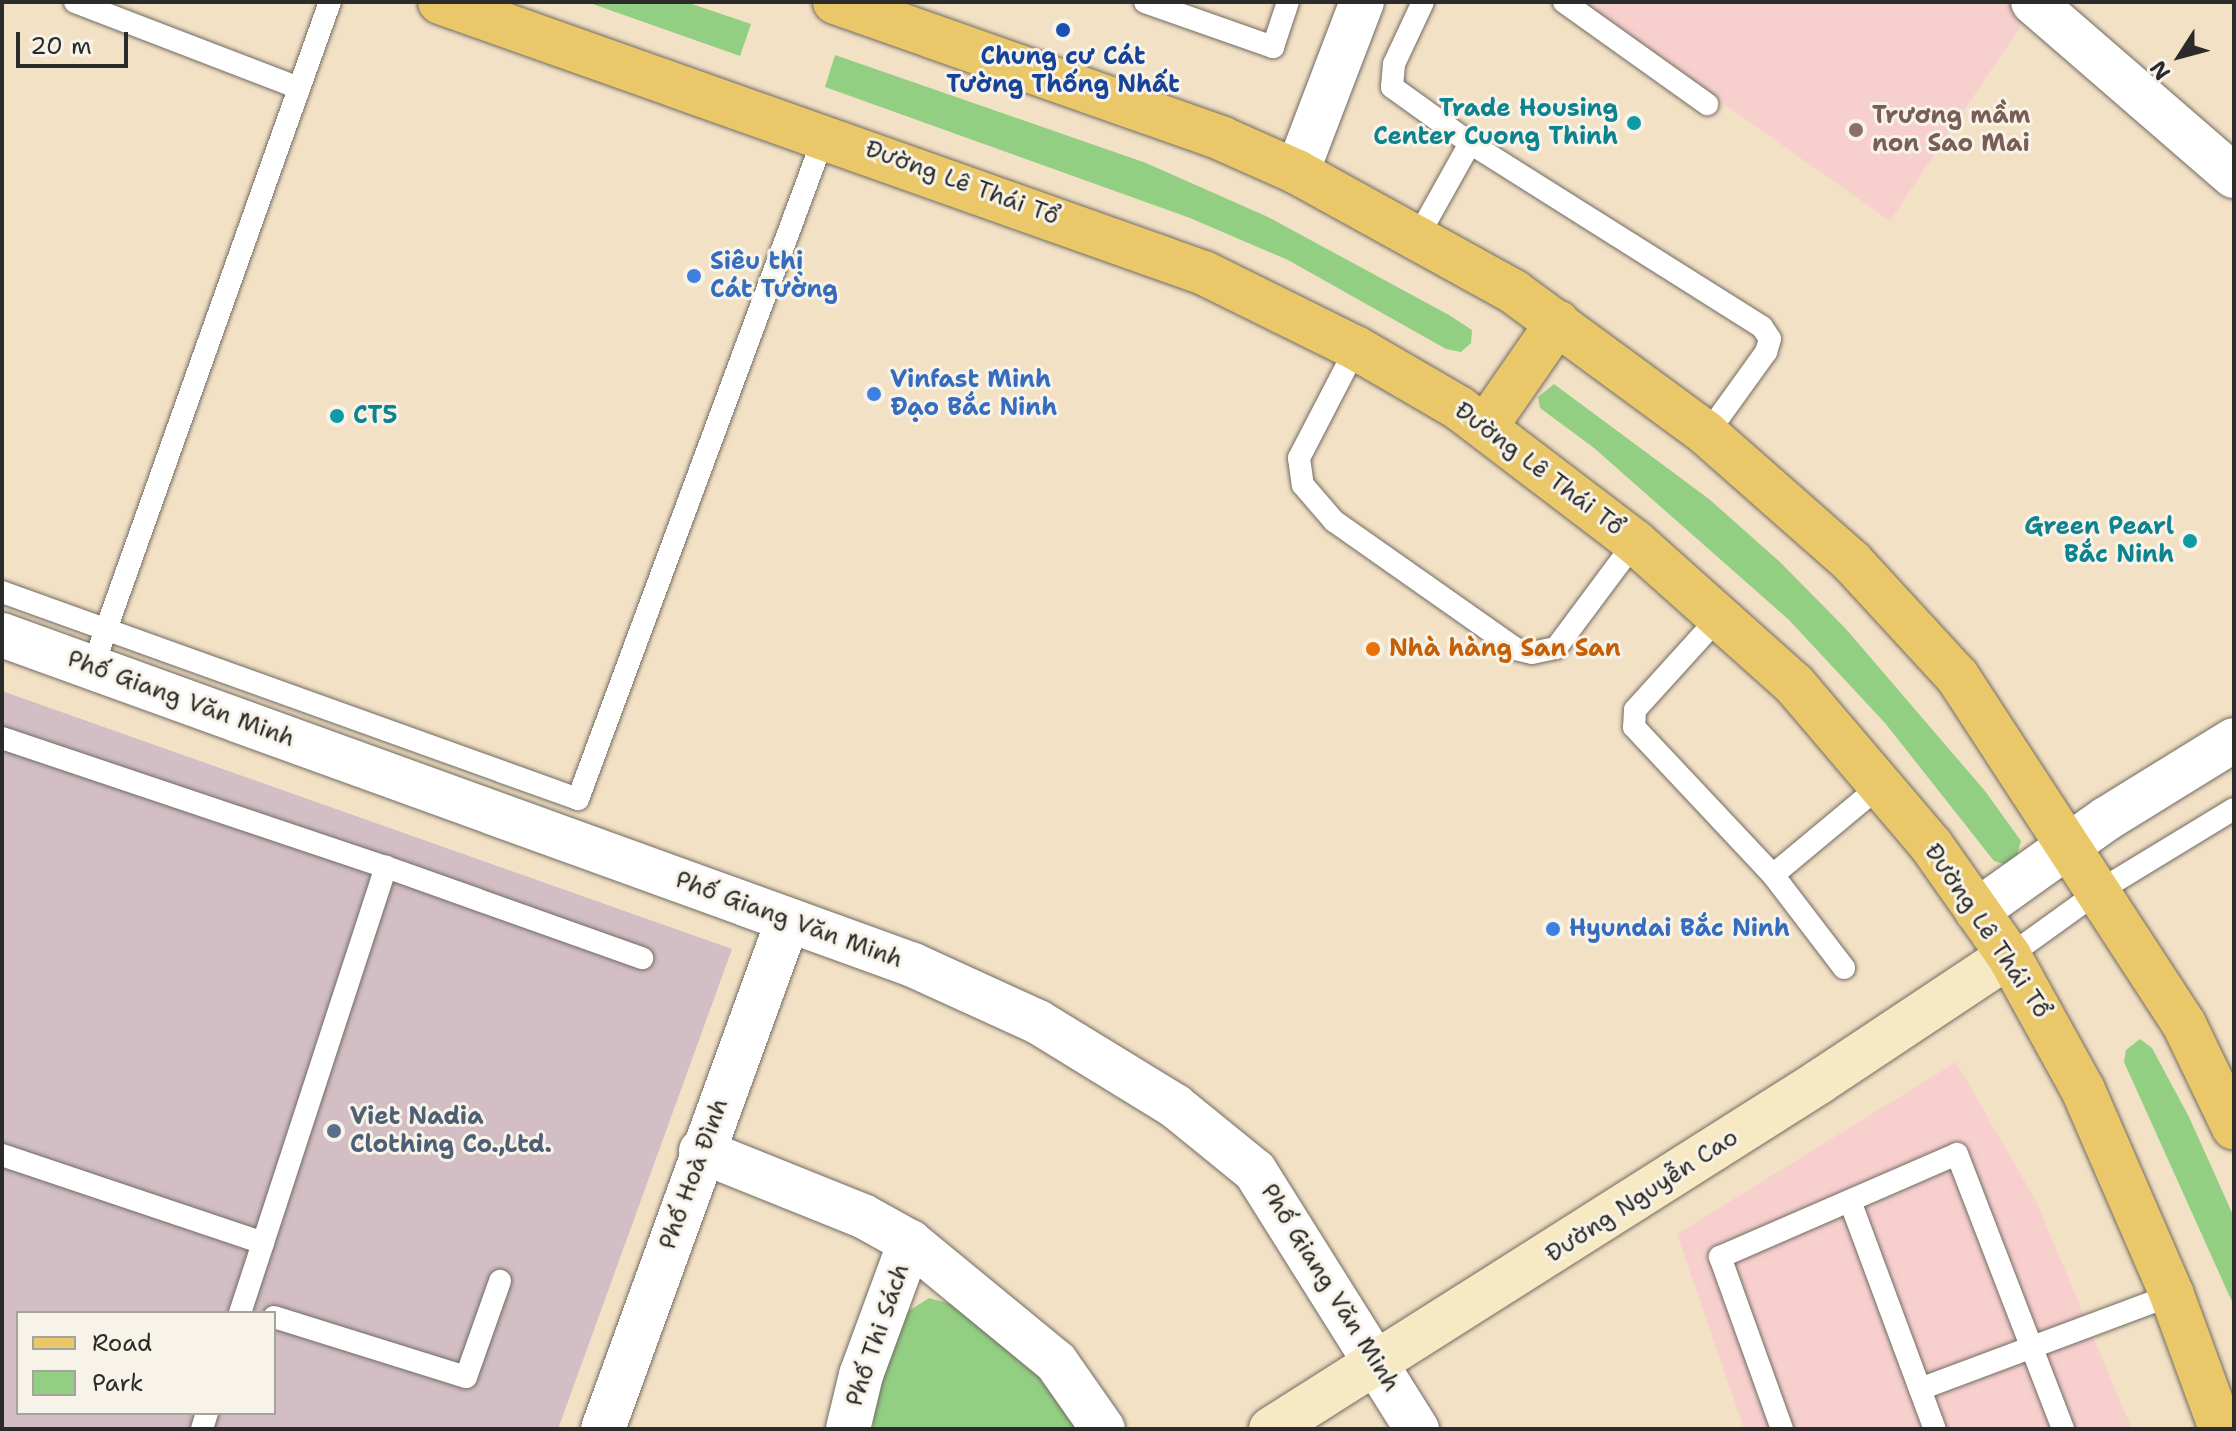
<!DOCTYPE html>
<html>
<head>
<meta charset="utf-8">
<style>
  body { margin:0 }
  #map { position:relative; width:2236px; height:1431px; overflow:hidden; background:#f3e1c6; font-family:"Shantell Sans",sans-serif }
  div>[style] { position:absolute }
  .built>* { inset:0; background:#f7d0ce }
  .industrial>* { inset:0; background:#d2bec4 }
  .green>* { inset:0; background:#93cf83 }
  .roads { filter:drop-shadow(0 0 2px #716b61) drop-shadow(0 0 2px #716b61) }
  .service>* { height:22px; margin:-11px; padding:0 11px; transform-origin:11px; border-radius:11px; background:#fff }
  .minor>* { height:44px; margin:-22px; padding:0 22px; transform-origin:22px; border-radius:22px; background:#fff }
  .tertiary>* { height:44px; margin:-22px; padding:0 22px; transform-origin:22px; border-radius:22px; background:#fff }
  .secondary>* { height:44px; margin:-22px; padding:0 22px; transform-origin:22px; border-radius:22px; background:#f7e9c3 }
  .primary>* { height:44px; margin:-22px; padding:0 22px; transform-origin:22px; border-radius:22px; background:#eac769 }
  .dots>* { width:22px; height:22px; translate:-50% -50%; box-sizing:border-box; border:4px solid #f7f3e8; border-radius:50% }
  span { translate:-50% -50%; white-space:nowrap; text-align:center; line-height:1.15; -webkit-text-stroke:6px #f7f3e8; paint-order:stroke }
  .transit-label { font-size:24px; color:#164399; font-weight:700 }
  .culture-label { font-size:24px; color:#0d838f; font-weight:700 }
  .right { translate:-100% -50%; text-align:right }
  .left { translate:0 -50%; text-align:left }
  .education-label { font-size:24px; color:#785e54; font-weight:700 }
  .street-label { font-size:24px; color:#2b2b2b }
  .shop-label { font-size:24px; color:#366cbe; font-weight:700 }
  .food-label { font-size:24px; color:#c56008; font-weight:700 }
  .service-label { font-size:24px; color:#4e5e75; font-weight:700 }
  .frame { position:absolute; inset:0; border:4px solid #2b2b2b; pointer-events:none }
  .legend { position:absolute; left:16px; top:1311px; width:260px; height:104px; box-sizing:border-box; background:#f7f3e8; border:2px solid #a5a39c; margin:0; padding:10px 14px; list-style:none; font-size:24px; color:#2b2b2b }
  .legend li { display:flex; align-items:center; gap:16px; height:40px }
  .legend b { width:40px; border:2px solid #a5a39c }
  .north { position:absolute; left:2140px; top:16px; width:80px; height:80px; -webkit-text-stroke:6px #f7f3e8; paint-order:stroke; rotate:234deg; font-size:22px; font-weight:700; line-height:32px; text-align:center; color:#2b2b2b }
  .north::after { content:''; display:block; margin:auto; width:28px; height:36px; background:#2b2b2b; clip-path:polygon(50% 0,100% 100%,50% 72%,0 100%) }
  .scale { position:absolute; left:16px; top:32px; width:112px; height:36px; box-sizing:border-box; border:4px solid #2b2b2b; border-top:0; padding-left:10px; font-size:24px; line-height:28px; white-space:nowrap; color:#2b2b2b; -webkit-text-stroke:6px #f7f3e8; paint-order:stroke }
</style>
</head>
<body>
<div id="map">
  <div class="built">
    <i style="clip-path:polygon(1579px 2px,2013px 2px,2028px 15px,1890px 221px)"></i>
    <i style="clip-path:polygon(1956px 1062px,2036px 1201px,2132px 1429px,1744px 1429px,1677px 1234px)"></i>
  </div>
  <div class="industrial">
    <i style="clip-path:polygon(evenodd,2px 691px,732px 949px,558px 1429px,2px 1429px,2px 691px,18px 1313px,274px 1313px,274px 1413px,18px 1413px,18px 1313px)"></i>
  </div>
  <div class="green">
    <i style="clip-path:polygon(587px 2px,686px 2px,751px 24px,740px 56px)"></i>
    <i style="clip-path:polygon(835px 55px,1146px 163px,1268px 217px,1449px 315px,1472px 330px,1471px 343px,1461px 352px,1446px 349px,1288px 260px,1190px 218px,825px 87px)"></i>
    <i style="clip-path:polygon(1554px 384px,1709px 499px,1780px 562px,1846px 629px,1985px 791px,2021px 841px,2017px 855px,2004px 864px,1994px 861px,1885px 723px,1788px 619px,1594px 448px,1540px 408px,1538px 397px)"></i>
    <i style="clip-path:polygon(2140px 1039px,2152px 1048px,2189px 1117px,2234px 1217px,2234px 1306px,2124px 1062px,2126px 1050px)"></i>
    <i style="clip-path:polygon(929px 1298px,958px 1306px,1056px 1385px,1081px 1429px,874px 1429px,873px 1400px,907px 1312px)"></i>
  </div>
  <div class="roads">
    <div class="service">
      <i style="left:75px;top:2px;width:240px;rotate:21deg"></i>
      <i style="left:1145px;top:2px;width:136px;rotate:19.4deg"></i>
      <i style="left:1273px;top:47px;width:47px;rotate:-71.6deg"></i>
      <i style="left:1423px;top:2px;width:68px;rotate:115.1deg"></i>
      <i style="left:1394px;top:64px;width:23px;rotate:95deg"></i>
      <i style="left:1392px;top:87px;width:96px;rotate:35.7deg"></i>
      <i style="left:1564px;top:2px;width:176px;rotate:35.5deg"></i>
      <i style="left:1417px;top:238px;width:109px;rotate:-60.8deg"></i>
      <i style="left:1470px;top:143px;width:345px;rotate:32.2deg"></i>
      <i style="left:1762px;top:327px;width:14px;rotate:56deg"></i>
      <i style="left:1770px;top:339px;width:14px;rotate:107deg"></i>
      <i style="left:1766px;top:352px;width:101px;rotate:125.7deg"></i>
      <i style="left:1356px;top:348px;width:124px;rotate:117.4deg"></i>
      <i style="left:1299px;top:458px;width:27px;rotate:82deg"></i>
      <i style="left:1303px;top:485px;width:48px;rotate:49.3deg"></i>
      <i style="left:1334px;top:521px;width:223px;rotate:35.1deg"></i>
      <i style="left:1516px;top:649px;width:16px;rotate:14deg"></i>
      <i style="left:1532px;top:653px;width:25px;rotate:-12deg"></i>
      <i style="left:1556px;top:648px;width:132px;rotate:-53.3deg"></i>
      <i style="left:2px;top:592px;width:612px;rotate:19.77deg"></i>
      <i style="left:578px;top:799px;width:709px;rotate:-69.62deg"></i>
      <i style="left:1721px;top:615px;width:128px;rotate:132.2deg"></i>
      <i style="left:1635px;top:710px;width:17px;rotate:93deg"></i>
      <i style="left:1634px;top:727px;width:203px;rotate:46.8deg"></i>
      <i style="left:1773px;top:875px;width:139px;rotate:-39.8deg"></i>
      <i style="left:93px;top:666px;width:705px;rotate:-70.36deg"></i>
      <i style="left:2px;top:738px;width:405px;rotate:18.6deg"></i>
      <i style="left:1773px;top:875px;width:117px;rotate:52.6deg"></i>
      <i style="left:2009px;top:956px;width:111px;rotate:-35.8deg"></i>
      <i style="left:2099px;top:891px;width:158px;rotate:-31.3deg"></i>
      <i style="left:2px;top:1155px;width:275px;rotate:18.6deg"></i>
      <i style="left:263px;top:1243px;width:74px;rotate:108.2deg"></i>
      <i style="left:1850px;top:1201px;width:243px;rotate:69.6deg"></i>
      <i style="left:263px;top:1243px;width:396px;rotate:-71.9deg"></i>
      <i style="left:386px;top:867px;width:272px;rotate:19.6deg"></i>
      <i style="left:274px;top:1317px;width:201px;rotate:17.4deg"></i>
      <i style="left:466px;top:1377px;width:102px;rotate:-70.5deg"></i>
      <i style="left:1920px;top:1389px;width:269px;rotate:-20.5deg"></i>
      <i style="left:202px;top:1429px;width:17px;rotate:-73deg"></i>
      <i style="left:1782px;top:1429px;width:183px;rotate:-109.8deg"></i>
      <i style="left:1720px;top:1257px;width:258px;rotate:-23.5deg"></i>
      <i style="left:1957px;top:1154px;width:295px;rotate:68.9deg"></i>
    </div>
    <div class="minor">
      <i style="left:2033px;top:2px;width:266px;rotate:40.9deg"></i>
      <i style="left:2px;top:635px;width:969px;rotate:19.91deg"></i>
      <i style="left:913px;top:965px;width:137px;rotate:24.5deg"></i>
      <i style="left:1038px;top:1022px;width:161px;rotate:31.5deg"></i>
      <i style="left:1175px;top:1106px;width:103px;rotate:39.1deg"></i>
      <i style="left:1255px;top:1171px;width:305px;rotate:57.9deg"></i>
      <i style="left:701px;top:1151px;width:175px;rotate:21.9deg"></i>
      <i style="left:863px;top:1216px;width:54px;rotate:29deg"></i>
      <i style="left:910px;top:1242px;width:189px;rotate:39.4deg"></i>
      <i style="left:1056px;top:1362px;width:82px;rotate:55deg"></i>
      <i style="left:848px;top:1429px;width:56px;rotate:-76.5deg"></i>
      <i style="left:861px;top:1375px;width:142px;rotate:-69.8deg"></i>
    </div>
    <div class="tertiary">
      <i style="left:1297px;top:172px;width:182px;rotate:-69.1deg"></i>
      <i style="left:1977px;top:911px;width:158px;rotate:-35.5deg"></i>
      <i style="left:2106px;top:819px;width:150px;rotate:-31.7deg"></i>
      <i style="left:603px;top:1429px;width:542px;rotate:-70.03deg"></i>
    </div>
    <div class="secondary">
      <i style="left:1271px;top:1429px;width:649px;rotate:-32.34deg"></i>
      <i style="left:1819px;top:1082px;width:228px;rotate:-33.6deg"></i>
    </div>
    <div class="primary">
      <i style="left:440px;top:2px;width:811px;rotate:19.53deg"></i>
      <i style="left:1204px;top:273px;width:169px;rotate:26.3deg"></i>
      <i style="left:1356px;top:348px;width:119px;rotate:30.2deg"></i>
      <i style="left:1459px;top:408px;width:221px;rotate:37.3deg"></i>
      <i style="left:1635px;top:542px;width:213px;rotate:41.8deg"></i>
      <i style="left:1794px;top:684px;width:211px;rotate:49.6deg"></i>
      <i style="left:1931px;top:845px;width:136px;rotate:54.9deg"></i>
      <i style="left:2009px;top:956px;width:153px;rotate:61.1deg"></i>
      <i style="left:2083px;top:1090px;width:223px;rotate:66.5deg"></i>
      <i style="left:2172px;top:1295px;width:143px;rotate:69.9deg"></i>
      <i style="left:835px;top:2px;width:411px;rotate:19.4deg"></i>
      <i style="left:1223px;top:139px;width:81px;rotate:24deg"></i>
      <i style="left:1297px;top:172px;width:248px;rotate:28.9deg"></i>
      <i style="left:1514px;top:292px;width:240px;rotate:36.3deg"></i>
      <i style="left:1707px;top:434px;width:193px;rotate:41.4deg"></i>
      <i style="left:1852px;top:562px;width:155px;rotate:47.4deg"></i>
      <i style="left:1957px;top:676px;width:415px;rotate:56.9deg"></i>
      <i style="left:2184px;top:1024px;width:115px;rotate:64.3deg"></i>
      <i style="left:1486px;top:426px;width:126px;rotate:-55.3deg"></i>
    </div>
  </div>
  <div class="dots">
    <i style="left:1063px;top:30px;background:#1a4fb4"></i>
    <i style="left:1634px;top:123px;background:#0f9aa8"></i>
    <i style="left:1856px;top:130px;background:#8d6e63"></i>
    <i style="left:694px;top:276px;background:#3f7fe0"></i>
    <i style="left:874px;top:394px;background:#3f7fe0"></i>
    <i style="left:337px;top:416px;background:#0f9aa8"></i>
    <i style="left:2190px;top:541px;background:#0f9aa8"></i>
    <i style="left:1373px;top:649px;background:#e8710a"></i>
    <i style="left:1553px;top:929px;background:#3f7fe0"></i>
    <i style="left:334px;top:1131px;background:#5c6f8a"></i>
  </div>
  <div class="transit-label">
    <span style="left:1063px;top:71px">Chung cư Cát<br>Tường Thống Nhất</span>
  </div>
  <div class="culture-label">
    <span class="right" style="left:1618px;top:123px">Trade Housing<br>Center Cuong Thinh</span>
    <span class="left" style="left:353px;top:416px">CT5</span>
    <span class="right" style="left:2174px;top:541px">Green Pearl<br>Bắc Ninh</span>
  </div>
  <div class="education-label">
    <span class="left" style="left:1872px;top:130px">Trương mầm<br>non Sao Mai</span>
  </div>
  <div class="street-label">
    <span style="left:962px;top:183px;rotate:20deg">Đường Lê Thái Tổ</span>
    <span style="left:1539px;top:469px;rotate:37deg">Đường Lê Thái Tổ</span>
    <span style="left:181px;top:699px;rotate:20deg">Phố Giang Văn Minh</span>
    <span style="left:789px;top:920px;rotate:20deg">Phố Giang Văn Minh</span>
    <span style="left:1987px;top:931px;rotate:56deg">Đường Lê Thái Tổ</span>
    <span style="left:694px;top:1174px;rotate:-70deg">Phố Hoà Đình</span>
    <span style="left:1642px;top:1196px;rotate:-33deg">Đường Nguyễn Cao</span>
    <span style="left:1330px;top:1288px;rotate:58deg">Phố Giang Văn Minh</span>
    <span style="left:878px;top:1335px;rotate:-71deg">Phố Thi Sách</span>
  </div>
  <div class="shop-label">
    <span class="left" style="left:710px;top:276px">Siêu thị<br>Cát Tường</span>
    <span class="left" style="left:890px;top:394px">Vinfast Minh<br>Đạo Bắc Ninh</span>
    <span class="left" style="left:1569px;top:929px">Hyundai Bắc Ninh</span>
  </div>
  <div class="food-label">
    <span class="left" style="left:1389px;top:649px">Nhà hàng San San</span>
  </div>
  <div class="service-label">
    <span class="left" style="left:350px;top:1131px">Viet Nadia<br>Clothing Co.,Ltd.</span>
  </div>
  <div class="frame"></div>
  <ul class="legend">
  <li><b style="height:10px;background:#eac769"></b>Road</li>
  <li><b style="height:22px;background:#93cf83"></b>Park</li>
  </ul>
  <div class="north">N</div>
  <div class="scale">20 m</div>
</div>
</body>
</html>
